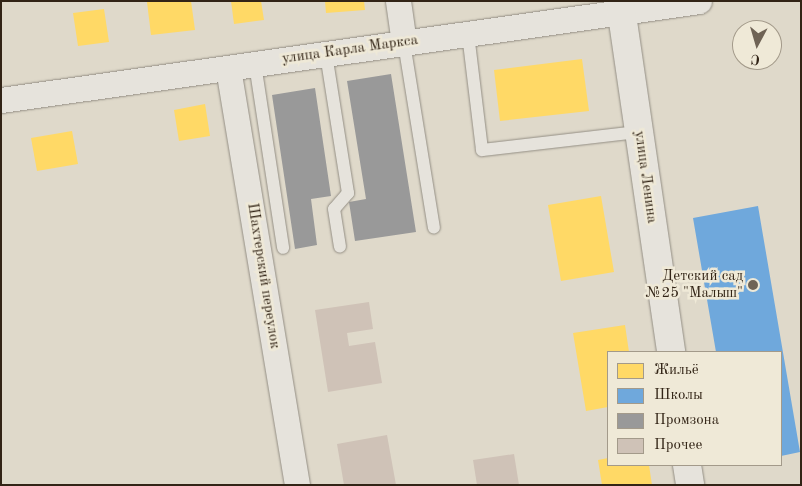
<!DOCTYPE html>
<html>
<head>
<meta charset="utf-8">
<style>
  body { margin:0 }
  #map { position:relative; width:802px; height:486px; overflow:hidden; background:#dfd9ca; font-family:"Old Standard TT",serif }
  div>[style] { position:absolute }
  .homes>* { inset:0; background:#ffd966 }
  .schools>* { inset:0; background:#6fa8dc }
  .industry>* { inset:0; background:#999 }
  .building>* { inset:0; background:#cfc2b7 }
  .roads { filter:drop-shadow(0 0 1px #938e84) drop-shadow(0 0 1px #938e84) }
  .service>* { height:12px; margin:-6px; padding:0 6px; transform-origin:6px; border-radius:6px; background:#e6e3dc }
  .minor>* { height:25px; margin:-12.5px; padding:0 12.5px; transform-origin:12.5px; border-radius:12.5px; background:#e6e3dc }
  .tertiary>* { height:28px; margin:-14px; padding:0 14px; transform-origin:14px; border-radius:14px; background:#e6e3dc }
  .dots>* { width:14px; height:14px; translate:-50% -50%; box-sizing:border-box; border:2px solid #efe9d7; border-radius:50% }
  span { translate:-50% -50%; white-space:nowrap; text-align:center; line-height:1.15; -webkit-text-stroke:5px #efe9d7; paint-order:stroke }
  .street-label { font-size:15px; color:#322416 }
  .poi-label { font-size:15px; color:#322416 }
  .right { translate:-100% -50%; text-align:right }
  .frame { position:absolute; inset:0; border:2px solid #322416; pointer-events:none }
  .legend { position:absolute; left:607px; top:351px; width:175px; height:115px; box-sizing:border-box; background:#efe9d7; border:1px solid #a39a8a; margin:0; padding:6px 9px; list-style:none; font-size:15px; color:#322416 }
  .legend li { display:flex; align-items:center; gap:10px; height:25px }
  .legend b { width:25px; border:1px solid #a39a8a }
  .north { position:absolute; left:732px; top:20px; width:50px; height:50px; box-sizing:border-box; background:#efe9d7; border:1px solid #a39a8a; border-radius:50%; rotate:186deg; font-size:14px; font-weight:700; line-height:20px; text-align:center; color:#322416 }
  .north::after { content:''; display:block; margin:auto; width:18px; height:22px; background:#6f6355; clip-path:polygon(50% 0,100% 100%,50% 72%,0 100%) }
</style>
</head>
<body>
<div id="map">
  <div class="homes">
    <i style="clip-path:polygon(191px 1px,195px 30px,151px 35px,147px 2px)"></i>
    <i style="clip-path:polygon(231px 1px,261px 1px,264px 20px,234px 24px)"></i>
    <i style="clip-path:polygon(325px 1px,364px 1px,365px 10px,326px 13px)"></i>
    <i style="clip-path:polygon(104px 9px,109px 42px,78px 46px,73px 13px)"></i>
    <i style="clip-path:polygon(582px 59px,589px 111px,500px 121px,494px 70px)"></i>
    <i style="clip-path:polygon(205px 104px,210px 136px,179px 141px,174px 110px)"></i>
    <i style="clip-path:polygon(72px 131px,78px 164px,37px 171px,31px 138px)"></i>
    <i style="clip-path:polygon(601px 196px,614px 272px,561px 281px,548px 205px)"></i>
    <i style="clip-path:polygon(625px 325px,629px 352px,608px 352px,608px 407px,586px 411px,573px 333px)"></i>
    <i style="clip-path:polygon(608px 458px,608px 465px,649px 465px,652px 485px,602px 485px,598px 460px)"></i>
  </div>
  <div class="schools">
    <i style="clip-path:polygon(758px 206px,800px 452px,781px 456px,781px 352px,716px 352px,693px 218px)"></i>
  </div>
  <div class="industry">
    <i style="clip-path:polygon(391px 74px,416px 232px,355px 241px,349px 202px,366px 199px,347px 81px)"></i>
    <i style="clip-path:polygon(315px 88px,331px 196px,311px 199px,317px 245px,295px 249px,272px 95px)"></i>
  </div>
  <div class="building">
    <i style="clip-path:polygon(369px 302px,373px 329px,347px 333px,349px 346px,375px 342px,382px 383px,328px 392px,315px 310px)"></i>
    <i style="clip-path:polygon(387px 435px,396px 485px,344px 485px,337px 444px)"></i>
    <i style="clip-path:polygon(514px 454px,519px 485px,477px 485px,473px 460px)"></i>
  </div>
  <div class="roads">
    <div class="service">
      <i style="left:468px;top:34px;width:117px;rotate:83.1deg"></i>
      <i style="left:482px;top:150px;width:157px;rotate:-6.6deg"></i>
      <i style="left:404px;top:43px;width:187px;rotate:80.8deg"></i>
      <i style="left:326px;top:54px;width:141px;rotate:81deg"></i>
      <i style="left:348px;top:193px;width:21px;rotate:131deg"></i>
      <i style="left:334px;top:209px;width:38px;rotate:81deg"></i>
      <i style="left:255px;top:64px;width:186px;rotate:81.3deg"></i>
    </div>
    <div class="minor">
      <i style="left:398px;top:1px;width:42px;rotate:81.9deg"></i>
      <i style="left:228px;top:68px;width:423px;rotate:80.6deg"></i>
      <i style="left:1px;top:100px;width:705px;rotate:-8.07deg"></i>
    </div>
    <div class="tertiary">
      <i style="left:620px;top:1px;width:355px;rotate:81.7deg"></i>
      <i style="left:687px;top:465px;width:20px;rotate:81deg"></i>
    </div>
  </div>
  <div class="dots">
    <i style="left:753px;top:285px;background:#6f6355"></i>
  </div>
  <div class="street-label">
    <span style="left:350px;top:50px;rotate:-8deg">улица Карла Маркса</span>
    <span style="left:645px;top:177px;rotate:82deg">улица Ленина</span>
    <span style="left:263px;top:276px;rotate:81deg">Шахтерский переулок</span>
  </div>
  <div class="poi-label">
    <span class="right" style="left:743px;top:285px">Детский сад<br>№25 "Малыш"</span>
  </div>
  <div class="frame"></div>
  <ul class="legend">
  <li><b style="height:14px;background:#ffd966"></b>Жильё</li>
  <li><b style="height:14px;background:#6fa8dc"></b>Школы</li>
  <li><b style="height:14px;background:#999"></b>Промзона</li>
  <li><b style="height:14px;background:#cfc2b7"></b>Прочее</li>
  </ul>
  <div class="north">С</div>
</div>
</body>
</html>
